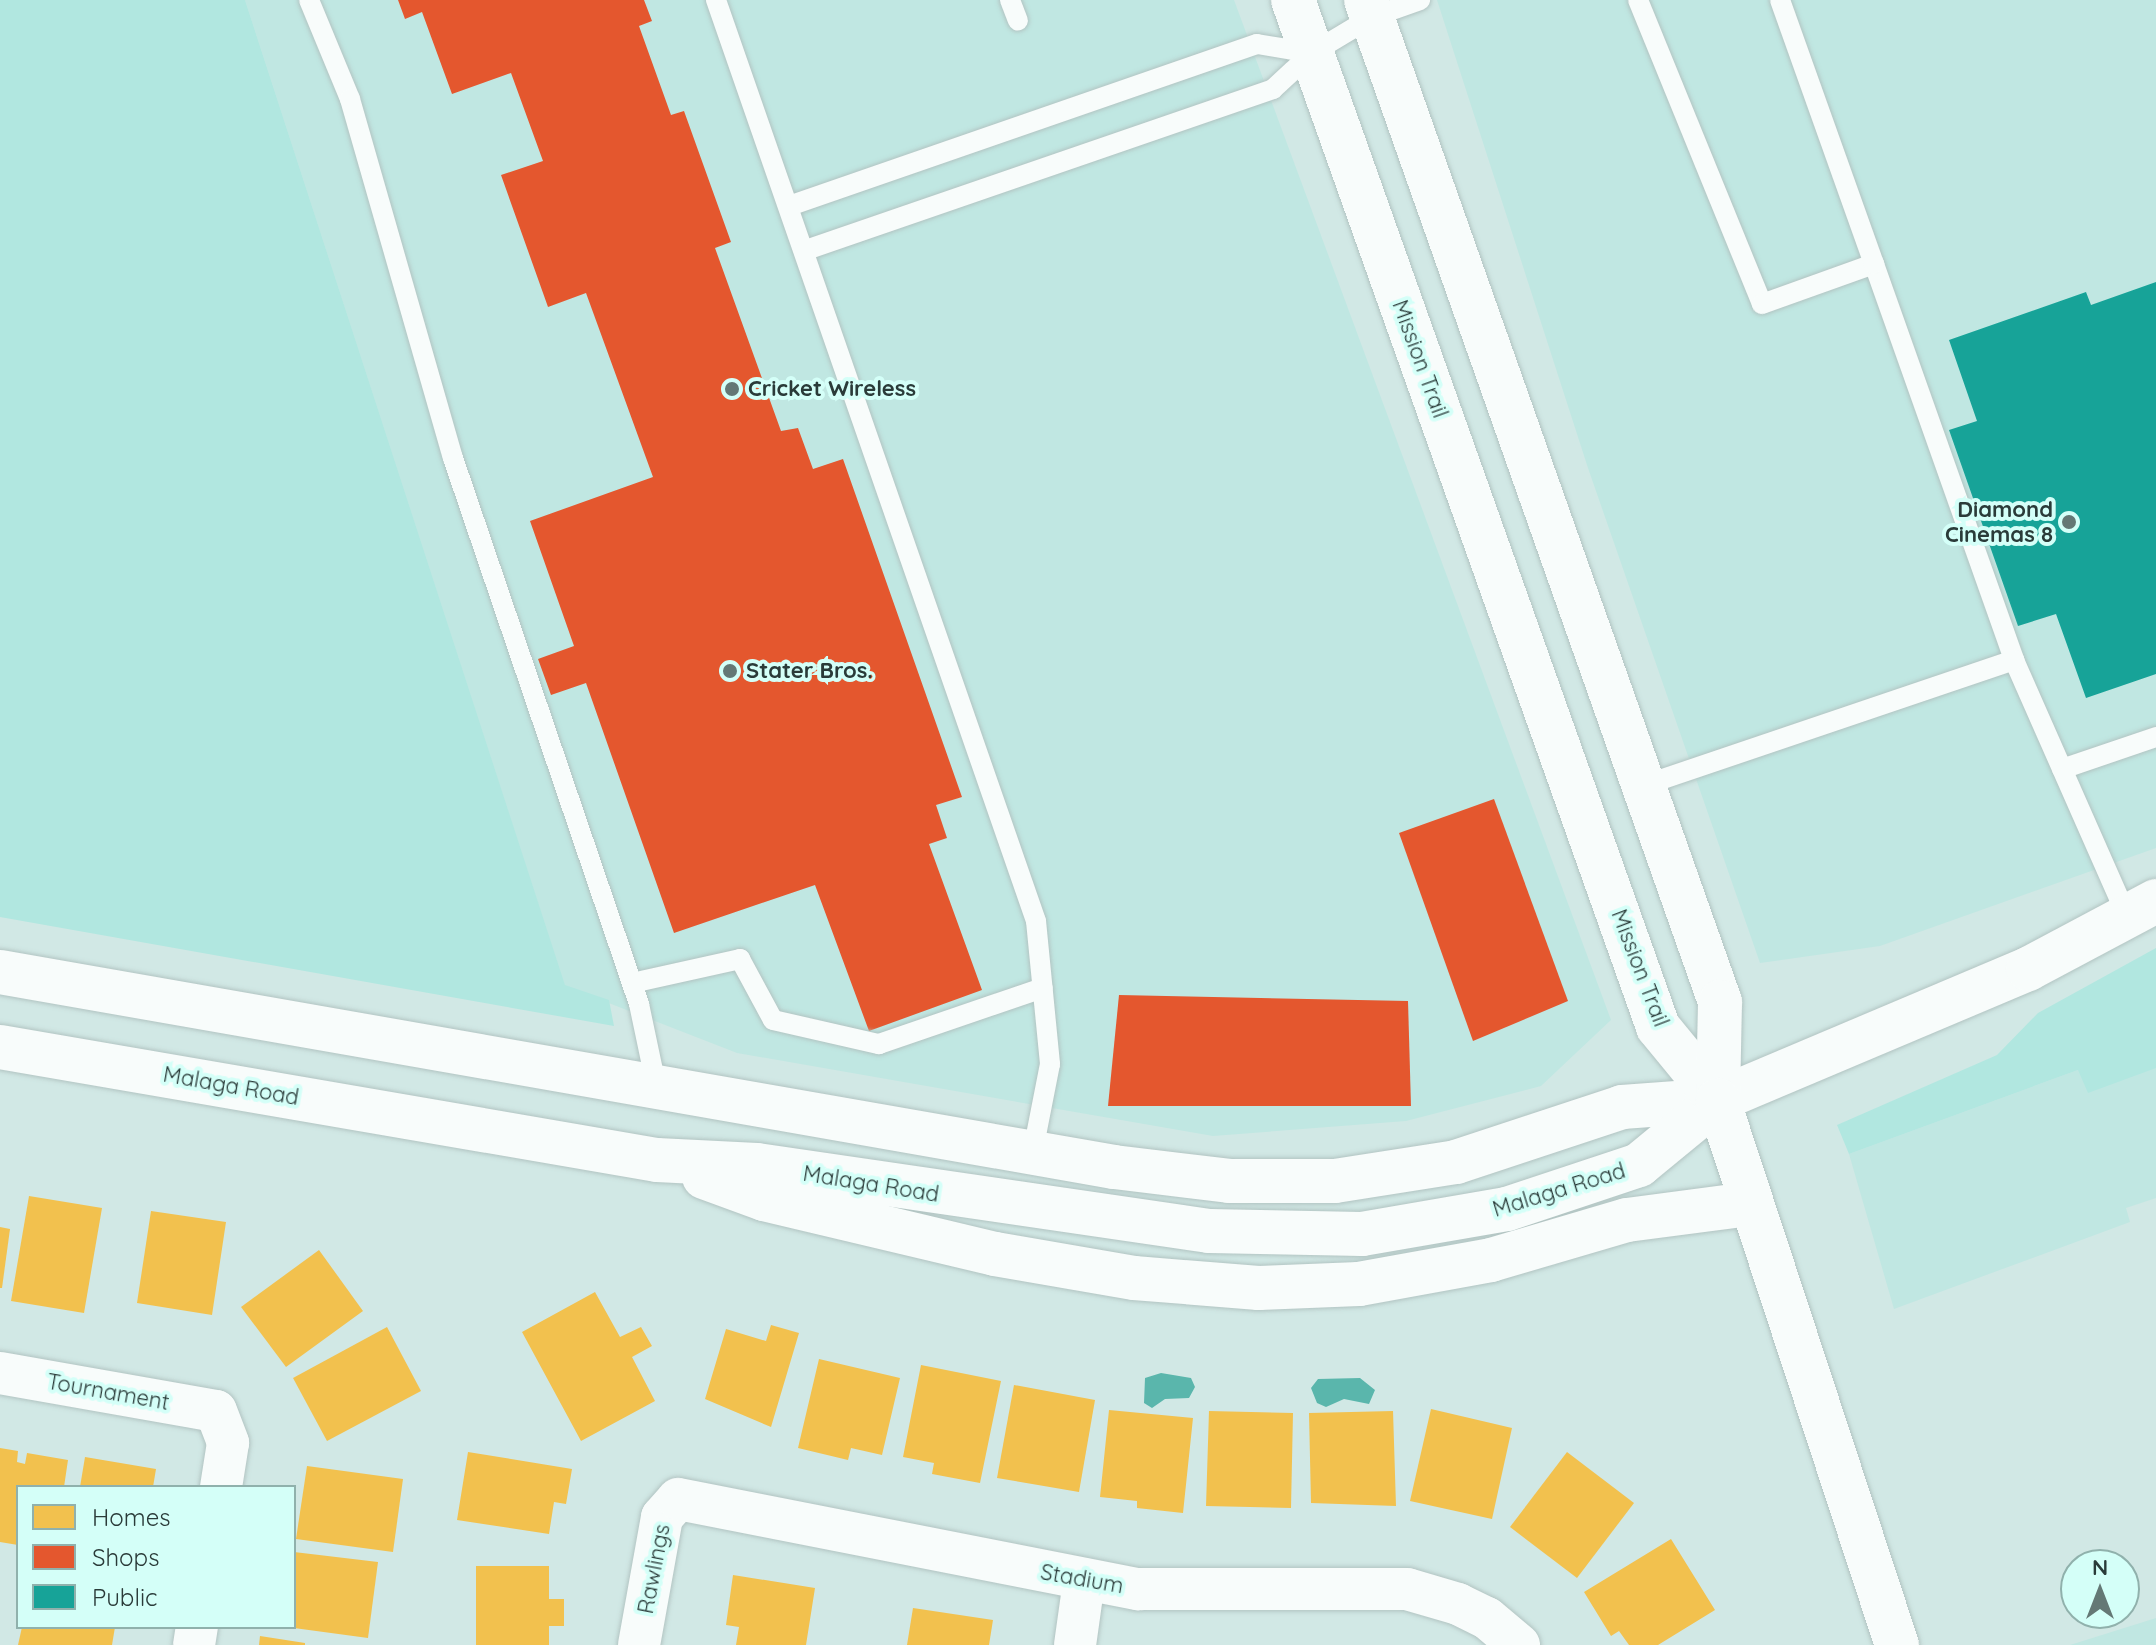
<!DOCTYPE html>
<html>
<head>
<meta charset="utf-8">
<style>
  body { margin:0 }
  #map { position:relative; width:2156px; height:1645px; overflow:hidden; background:#d1e8e5; font-family:Quicksand,sans-serif }
  div>[style] { position:absolute }
  .built>* { inset:0; background:#c0e7e2 }
  .green>* { inset:0; background:#b1e7e0 }
  .water>* { inset:0; background:#5ab6ac }
  .homes>* { inset:0; background:#f2c14e }
  .shops>* { inset:0; background:#e4572e }
  .public>* { inset:0; background:#17a398 }
  .roads { filter:drop-shadow(0 0 2px #b2c4c2) drop-shadow(0 0 2px #b2c4c2) }
  .service>* { height:20px; margin:-10px; padding:0 10px; transform-origin:10px; border-radius:10px; background:#f8fcfb }
  .minor>* { height:42px; margin:-21px; padding:0 21px; transform-origin:21px; border-radius:21px; background:#f8fcfb }
  .tertiary>* { height:44px; margin:-22px; padding:0 22px; transform-origin:22px; border-radius:22px; background:#f8fcfb }
  .secondary>* { height:44px; margin:-22px; padding:0 22px; transform-origin:22px; border-radius:22px; background:#f8fcfb }
  .dots>* { width:22px; height:22px; translate:-50% -50%; box-sizing:border-box; border:4px solid #d4fff8; border-radius:50% }
  span { translate:-50% -50%; white-space:nowrap; text-align:center; line-height:1.15; -webkit-text-stroke:8px #d4fff8; paint-order:stroke }
  .street-label { font-size:22px; color:#2a3b39 }
  .poi-label { font-size:22px; color:#2a3b39; font-weight:700 }
  .left { translate:0 -50%; text-align:left }
  .right { translate:-100% -50%; text-align:right }
  .legend { position:absolute; left:16px; top:1485px; width:280px; height:144px; box-sizing:border-box; background:#d4fff8; border:2px solid #90b1ac; margin:0; padding:10px 14px; list-style:none; font-size:24px; color:#2a3b39 }
  .legend li { display:flex; align-items:center; gap:16px; height:40px }
  .legend b { width:40px; border:2px solid #90b1ac }
  .north { position:absolute; left:2060px; top:1549px; width:80px; height:80px; box-sizing:border-box; background:#d4fff8; border:2px solid #90b1ac; border-radius:50%; rotate:0deg; font-size:22px; font-weight:700; line-height:32px; text-align:center; color:#2a3b39 }
  .north::after { content:''; display:block; margin:auto; width:28px; height:36px; background:#647875; clip-path:polygon(50% 0,100% 100%,50% 72%,0 100%) }
</style>
</head>
<body>
<div id="map">
  <div class="built">
    <i style="clip-path:polygon(245px 0,1234px 0,1611px 1020px,1541px 1086px,1406px 1121px,1213px 1136px,737px 1053px,565px 986px)"></i>
    <i style="clip-path:polygon(1437px 0,2156px 0,2156px 848px,1880px 946px,1760px 963px,1588px 468px)"></i>
    <i style="clip-path:polygon(2156px 1068px,2156px 1198px,2126px 1208px,2130px 1222px,1894px 1309px,1849px 1154px,2078px 1070px)"></i>
    <i style="clip-path:polygon(2156px 1618px,2156px 1645px,2070px 1645px)"></i>
  </div>
  <div class="green">
    <i style="clip-path:polygon(0 0,245px 0,565px 985px,609px 1000px,614px 1026px,0 917px)"></i>
    <i style="clip-path:polygon(2156px 948px,2156px 1068px,2088px 1093px,2078px 1070px,1849px 1154px,1837px 1125px,1997px 1055px,2038px 1013px)"></i>
  </div>
  <div class="water">
    <i style="clip-path:polygon(1161px 1373px,1191px 1378px,1195px 1387px,1189px 1398px,1165px 1399px,1152px 1408px,1144px 1403px,1145px 1378px)"></i>
    <i style="clip-path:polygon(1360px 1378px,1375px 1390px,1369px 1404px,1344px 1399px,1326px 1407px,1317px 1403px,1311px 1388px,1318px 1379px)"></i>
  </div>
  <div class="homes">
    <i style="clip-path:polygon(29px 1196px,102px 1208px,84px 1313px,11px 1301px)"></i>
    <i style="clip-path:polygon(151px 1211px,226px 1222px,212px 1315px,137px 1303px)"></i>
    <i style="clip-path:polygon(0 1227px,10px 1229px,2px 1288px,0 1288px)"></i>
    <i style="clip-path:polygon(319px 1250px,363px 1311px,286px 1367px,241px 1307px)"></i>
    <i style="clip-path:polygon(595px 1292px,620px 1337px,641px 1327px,652px 1346px,632px 1357px,655px 1401px,581px 1441px,522px 1332px)"></i>
    <i style="clip-path:polygon(771px 1325px,799px 1333px,771px 1427px,705px 1399px,726px 1329px,766px 1341px)"></i>
    <i style="clip-path:polygon(387px 1327px,421px 1391px,327px 1441px,293px 1378px)"></i>
    <i style="clip-path:polygon(819px 1359px,900px 1378px,882px 1455px,851px 1448px,848px 1460px,798px 1448px)"></i>
    <i style="clip-path:polygon(921px 1365px,1001px 1381px,980px 1483px,932px 1474px,934px 1463px,903px 1457px)"></i>
    <i style="clip-path:polygon(1014px 1385px,1095px 1400px,1079px 1492px,997px 1478px)"></i>
    <i style="clip-path:polygon(1431px 1409px,1512px 1428px,1492px 1519px,1410px 1501px)"></i>
    <i style="clip-path:polygon(1109px 1410px,1193px 1418px,1183px 1513px,1137px 1508px,1137px 1501px,1100px 1497px)"></i>
    <i style="clip-path:polygon(1209px 1411px,1293px 1413px,1291px 1508px,1206px 1506px)"></i>
    <i style="clip-path:polygon(1393px 1411px,1396px 1506px,1311px 1503px,1309px 1413px)"></i>
    <i style="clip-path:polygon(0 1448px,18px 1451px,17px 1462px,25px 1464px,27px 1453px,68px 1460px,64px 1487px,18px 1487px,18px 1545px,0 1542px)"></i>
    <i style="clip-path:polygon(468px 1452px,572px 1469px,566px 1504px,554px 1502px,549px 1534px,457px 1520px)"></i>
    <i style="clip-path:polygon(1567px 1452px,1634px 1503px,1577px 1578px,1510px 1527px)"></i>
    <i style="clip-path:polygon(85px 1457px,156px 1469px,153px 1487px,80px 1487px)"></i>
    <i style="clip-path:polygon(307px 1466px,403px 1479px,393px 1552px,296px 1539px)"></i>
    <i style="clip-path:polygon(1671px 1539px,1715px 1610px,1658px 1645px,1629px 1645px,1619px 1631px,1611px 1636px,1584px 1592px)"></i>
    <i style="clip-path:polygon(294px 1552px,378px 1562px,368px 1638px,294px 1628px)"></i>
    <i style="clip-path:polygon(476px 1566px,549px 1566px,549px 1599px,564px 1599px,564px 1626px,549px 1626px,549px 1645px,476px 1645px)"></i>
    <i style="clip-path:polygon(733px 1575px,815px 1588px,806px 1645px,736px 1645px,739px 1627px,726px 1625px)"></i>
    <i style="clip-path:polygon(913px 1608px,993px 1620px,989px 1645px,907px 1645px)"></i>
    <i style="clip-path:polygon(22px 1627px,115px 1627px,112px 1645px,18px 1645px)"></i>
    <i style="clip-path:polygon(260px 1636px,305px 1643px,305px 1645px,259px 1645px)"></i>
  </div>
  <div class="shops">
    <i style="clip-path:polygon(398px 0,644px 0,652px 21px,639px 26px,671px 115px,684px 111px,731px 242px,715px 248px,781px 431px,798px 428px,813px 469px,843px 459px,962px 797px,936px 805px,947px 838px,929px 844px,982px 990px,869px 1031px,815px 885px,674px 933px,586px 683px,551px 695px,538px 659px,574px 646px,530px 521px,653px 477px,586px 293px,548px 307px,501px 175px,543px 161px,511px 73px,452px 94px,422px 12px,405px 19px)"></i>
    <i style="clip-path:polygon(1494px 799px,1568px 1001px,1473px 1041px,1399px 833px)"></i>
    <i style="clip-path:polygon(1119px 995px,1408px 1001px,1411px 1106px,1108px 1106px)"></i>
  </div>
  <div class="public">
    <i style="clip-path:polygon(2156px 282px,2156px 674px,2086px 698px,2056px 614px,2018px 626px,1949px 430px,1977px 421px,1949px 340px,2086px 292px,2091px 305px)"></i>
  </div>
  <div class="roads">
    <div class="service">
      <i style="left:309px;top:0;width:107px;rotate:67.5deg"></i>
      <i style="left:350px;top:99px;width:373px;rotate:74deg"></i>
      <i style="left:453px;top:458px;width:577px;rotate:71.19deg"></i>
      <i style="left:639px;top:1004px;width:83px;rotate:78.1deg"></i>
      <i style="left:716px;top:0;width:975px;rotate:70.84deg"></i>
      <i style="left:1036px;top:921px;width:144px;rotate:84.4deg"></i>
      <i style="left:1050px;top:1064px;width:89px;rotate:101.1deg"></i>
      <i style="left:1010px;top:0;width:22px;rotate:69deg"></i>
      <i style="left:1638px;top:0;width:328px;rotate:67.8deg"></i>
      <i style="left:1762px;top:304px;width:119px;rotate:-19.7deg"></i>
      <i style="left:1874px;top:264px;width:420px;rotate:70.5deg"></i>
      <i style="left:2014px;top:660px;width:280px;rotate:66.2deg"></i>
      <i style="left:1780px;top:0;width:280px;rotate:70.4deg"></i>
      <i style="left:789px;top:206px;width:495px;rotate:-19.1deg"></i>
      <i style="left:1257px;top:44px;width:56px;rotate:9.3deg"></i>
      <i style="left:806px;top:250px;width:494px;rotate:-19deg"></i>
      <i style="left:1273px;top:89px;width:53px;rotate:-42.7deg"></i>
      <i style="left:1312px;top:53px;width:70px;rotate:-31deg"></i>
      <i style="left:1372px;top:17px;width:51px;rotate:-19.5deg"></i>
      <i style="left:2062px;top:769px;width:99px;rotate:-18.8deg"></i>
      <i style="left:1642px;top:786px;width:393px;rotate:-18.7deg"></i>
      <i style="left:632px;top:983px;width:111px;rotate:-12.5deg"></i>
      <i style="left:740px;top:959px;width:69px;rotate:61.6deg"></i>
      <i style="left:773px;top:1020px;width:109px;rotate:12.8deg"></i>
      <i style="left:879px;top:1044px;width:173px;rotate:-18.9deg"></i>
    </div>
    <div class="minor">
      <i style="left:0;top:1373px;width:219px;rotate:10deg"></i>
      <i style="left:216px;top:1411px;width:34px;rotate:69deg"></i>
      <i style="left:228px;top:1443px;width:45px;rotate:99deg"></i>
      <i style="left:194px;top:1645px;width:18px;rotate:-81deg"></i>
      <i style="left:639px;top:1645px;width:130px;rotate:-79.8deg"></i>
      <i style="left:662px;top:1517px;width:24px;rotate:-48deg"></i>
      <i style="left:678px;top:1499px;width:469px;rotate:11.1deg"></i>
      <i style="left:1138px;top:1589px;width:269px"></i>
      <i style="left:1407px;top:1589px;width:53px;rotate:16.4deg"></i>
      <i style="left:1458px;top:1604px;width:32px;rotate:26deg"></i>
      <i style="left:1487px;top:1618px;width:42px;rotate:40.2deg"></i>
      <i style="left:1075px;top:1645px;width:65px;rotate:-82deg"></i>
    </div>
    <div class="tertiary">
      <i style="left:0;top:972px;width:1131px;rotate:9.93deg"></i>
      <i style="left:1114px;top:1167px;width:116px;rotate:6.9deg"></i>
      <i style="left:1229px;top:1181px;width:106px"></i>
      <i style="left:1335px;top:1181px;width:122px;rotate:-8.9deg"></i>
      <i style="left:1456px;top:1162px;width:175px;rotate:-18.3deg"></i>
      <i style="left:1622px;top:1107px;width:96px;rotate:-4.2deg"></i>
      <i style="left:0;top:1047px;width:667px;rotate:9.76deg"></i>
      <i style="left:657px;top:1160px;width:100px;rotate:2.9deg"></i>
      <i style="left:757px;top:1165px;width:457px;rotate:8.3deg"></i>
      <i style="left:1209px;top:1231px;width:153px;rotate:1.1deg"></i>
      <i style="left:1362px;top:1234px;width:147px;rotate:-9.8deg"></i>
      <i style="left:1507px;top:1209px;width:139px;rotate:-18.4deg"></i>
      <i style="left:1639px;top:1165px;width:102px;rotate:-39.4deg"></i>
      <i style="left:1718px;top:1100px;width:337px;rotate:-22.9deg"></i>
      <i style="left:2028px;top:969px;width:145px;rotate:-28deg"></i>
      <i style="left:704px;top:1177px;width:64px;rotate:20.1deg"></i>
      <i style="left:764px;top:1199px;width:237px;rotate:13.4deg"></i>
      <i style="left:995px;top:1254px;width:141px;rotate:9.8deg"></i>
      <i style="left:1134px;top:1278px;width:125px;rotate:4.6deg"></i>
      <i style="left:1259px;top:1288px;width:100px;rotate:-2.3deg"></i>
      <i style="left:1359px;top:1284px;width:134px;rotate:-10.3deg"></i>
      <i style="left:1491px;top:1260px;width:142px;rotate:-16.4deg"></i>
      <i style="left:1627px;top:1220px;width:122px;rotate:-7.5deg"></i>
    </div>
    <div class="secondary">
      <i style="left:1293px;top:0;width:1090px;rotate:70.43deg"></i>
      <i style="left:1658px;top:1027px;width:94px;rotate:50.6deg"></i>
      <i style="left:1366px;top:0;width:1063px;rotate:70.54deg"></i>
      <i style="left:1720px;top:1002px;width:98px;rotate:91.2deg"></i>
      <i style="left:1718px;top:1100px;width:574px;rotate:71.82deg"></i>
    </div>
  </div>
  <div class="dots">
    <i style="left:732px;top:389px;background:#647875"></i>
    <i style="left:2069px;top:522px;background:#647875"></i>
    <i style="left:730px;top:671px;background:#647875"></i>
  </div>
  <div class="street-label">
    <span style="left:1420px;top:359px;rotate:70deg">Mission Trail</span>
    <span style="left:1640px;top:968px;rotate:69deg">Mission Trail</span>
    <span style="left:231px;top:1086px;rotate:10deg">Malaga Road</span>
    <span style="left:871px;top:1184px;rotate:9deg">Malaga Road</span>
    <span style="left:1559px;top:1190px;rotate:-17deg">Malaga Road</span>
    <span style="left:108px;top:1392px;rotate:10deg">Tournament</span>
    <span style="left:654px;top:1569px;rotate:-79deg">Rawlings</span>
    <span style="left:1082px;top:1579px;rotate:10deg">Stadium</span>
  </div>
  <div class="poi-label">
    <span class="left" style="left:748px;top:389px">Cricket Wireless</span>
    <span class="right" style="left:2053px;top:522px">Diamond<br>Cinemas 8</span>
    <span class="left" style="left:746px;top:671px">Stater Bros.</span>
  </div>
  <ul class="legend">
  <li><b style="height:22px;background:#f2c14e"></b>Homes</li>
  <li><b style="height:22px;background:#e4572e"></b>Shops</li>
  <li><b style="height:22px;background:#17a398"></b>Public</li>
  </ul>
  <div class="north">N</div>
</div>
</body>
</html>
